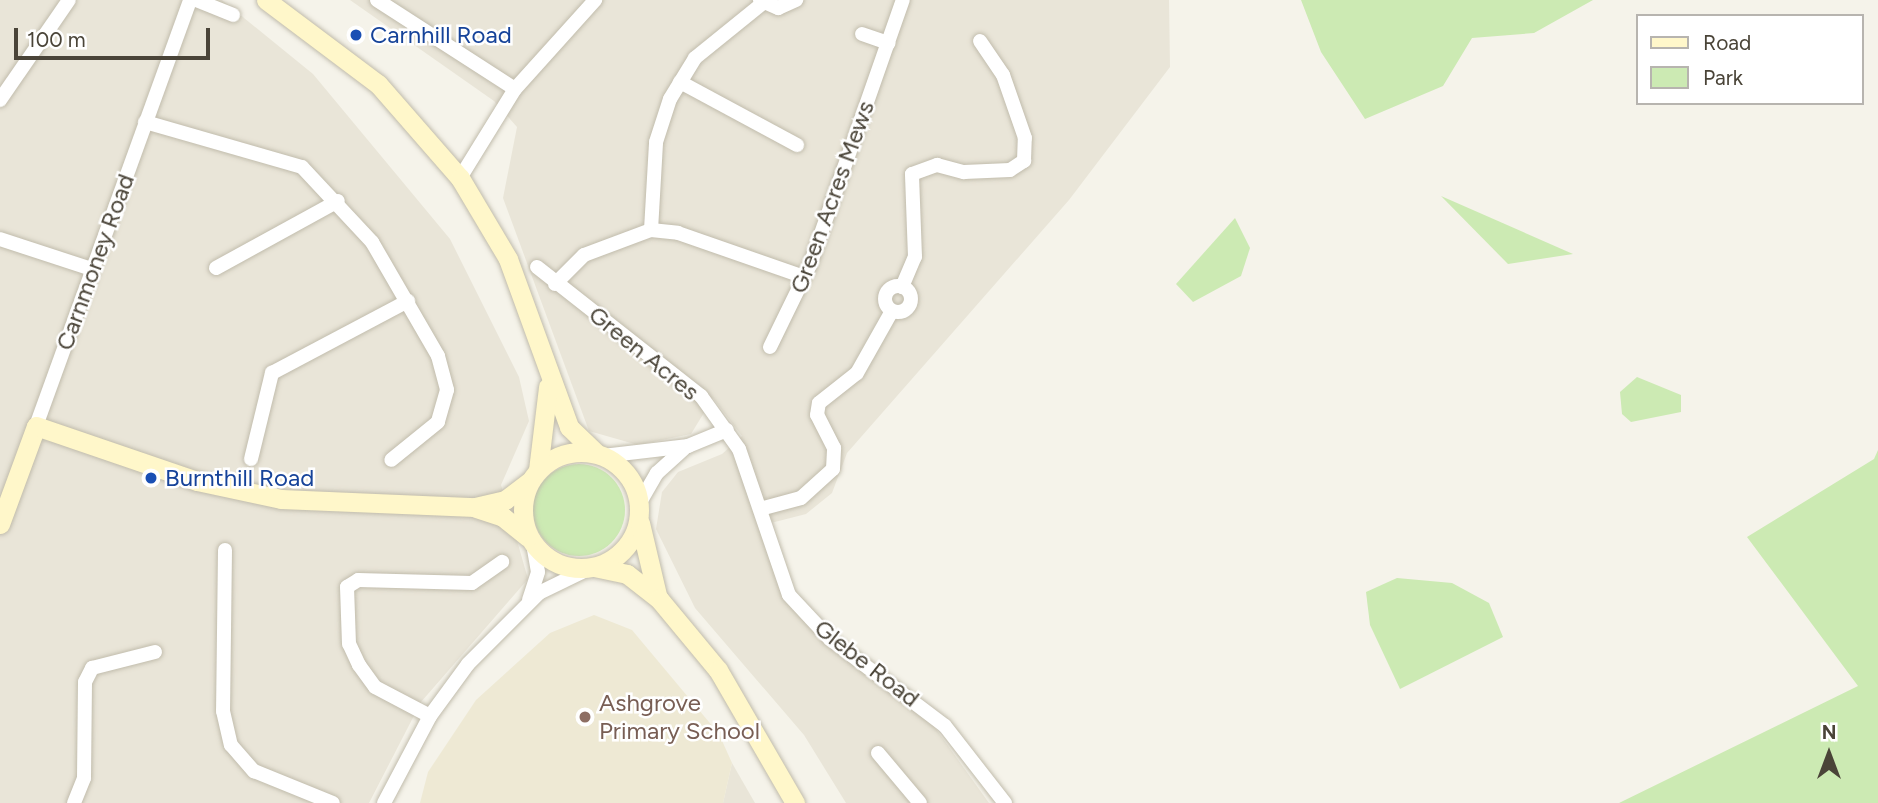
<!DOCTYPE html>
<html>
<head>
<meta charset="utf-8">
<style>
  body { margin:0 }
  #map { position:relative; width:1878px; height:803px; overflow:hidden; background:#f5f3ea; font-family:Figtree,sans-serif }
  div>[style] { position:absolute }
  .residential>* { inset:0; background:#e9e5d8 }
  .education>* { inset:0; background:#eee9d4 }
  .green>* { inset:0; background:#cceab3 }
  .round { border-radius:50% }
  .roads { filter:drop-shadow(0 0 2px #c1bcac) drop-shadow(0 0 2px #c1bcac) }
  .street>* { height:14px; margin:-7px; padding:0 7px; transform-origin:7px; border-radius:7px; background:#fff }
  .street>.ring { margin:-7px; padding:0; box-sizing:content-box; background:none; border:14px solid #fff; border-radius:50% }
  .secondary>* { height:19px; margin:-9.5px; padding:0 9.5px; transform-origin:9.5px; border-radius:9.5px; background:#fff7ca }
  .secondary>.ring { margin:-9.5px; padding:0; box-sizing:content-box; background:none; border:19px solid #fff7ca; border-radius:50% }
  .dots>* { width:19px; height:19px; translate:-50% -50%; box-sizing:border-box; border:4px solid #fff; border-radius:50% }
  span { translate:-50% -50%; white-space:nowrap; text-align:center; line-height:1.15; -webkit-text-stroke:5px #fff; paint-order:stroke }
  .transit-label { font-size:24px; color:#164399 }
  .left { translate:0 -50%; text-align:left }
  .street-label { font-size:24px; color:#4a4438 }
  .education-label { font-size:24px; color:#785e54 }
  .legend { position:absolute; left:1636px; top:14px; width:228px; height:91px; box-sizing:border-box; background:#fff; border:2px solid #b7b4af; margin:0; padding:9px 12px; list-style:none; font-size:21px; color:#4a4438 }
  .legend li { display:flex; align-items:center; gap:14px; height:35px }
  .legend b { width:35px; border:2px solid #b7b4af }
  .north { position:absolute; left:1794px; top:719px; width:70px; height:70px; -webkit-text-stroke:5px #fff; paint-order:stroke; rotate:0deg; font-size:19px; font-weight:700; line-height:28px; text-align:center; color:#4a4438 }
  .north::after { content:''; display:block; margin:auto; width:24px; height:32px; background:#4a4438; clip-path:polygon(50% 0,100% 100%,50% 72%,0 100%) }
  .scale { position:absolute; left:14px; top:28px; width:196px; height:32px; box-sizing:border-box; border:4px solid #4a4438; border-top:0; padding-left:9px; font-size:21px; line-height:24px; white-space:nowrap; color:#4a4438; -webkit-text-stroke:5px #fff; paint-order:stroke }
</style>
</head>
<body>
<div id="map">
  <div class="residential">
    <i style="clip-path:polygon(0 0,222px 0,313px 74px,450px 239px,519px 377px,529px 421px,501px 485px,528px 579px,421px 702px,369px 803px,0 803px)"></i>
    <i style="clip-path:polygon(350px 0,1169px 0,1170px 67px,1069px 200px,847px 453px,832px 493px,806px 514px,763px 525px,804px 614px,913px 697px,989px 803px,846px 803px,804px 735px,695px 608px,656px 529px,662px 492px,678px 472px,722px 454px,742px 436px,713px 398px,691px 434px,638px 445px,589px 431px,503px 198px,517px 127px,494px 101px)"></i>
    <i style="clip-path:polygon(732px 763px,755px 803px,723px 803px)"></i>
  </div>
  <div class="education">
    <i style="clip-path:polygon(594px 615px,632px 630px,719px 734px,732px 763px,723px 803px,420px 803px,428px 772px,476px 700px,550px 633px)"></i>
  </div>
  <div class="green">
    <i style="clip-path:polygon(1301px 0,1593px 0,1534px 33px,1472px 38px,1443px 86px,1365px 119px,1321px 52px)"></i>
    <i style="clip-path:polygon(1441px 196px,1573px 254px,1508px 264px)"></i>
    <i style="clip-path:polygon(1235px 218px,1250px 248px,1241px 276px,1193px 302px,1176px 284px)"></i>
    <i style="clip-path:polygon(1637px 377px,1681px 395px,1681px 412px,1631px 422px,1622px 414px,1620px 392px)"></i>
    <i style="clip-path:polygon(1878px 450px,1878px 803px,1619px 803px,1858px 686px,1747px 537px,1874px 459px)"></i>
    <i class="round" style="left:533px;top:464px;width:92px;height:92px"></i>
    <i style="clip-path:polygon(1397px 578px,1452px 583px,1489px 603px,1503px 637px,1400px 689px,1370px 625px,1366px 592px)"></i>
  </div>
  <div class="roads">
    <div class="street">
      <i style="left:196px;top:0;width:40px;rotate:22deg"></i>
      <i style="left:377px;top:0;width:164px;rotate:32.8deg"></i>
      <i style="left:760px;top:0;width:20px;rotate:24deg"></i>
      <i style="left:778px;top:8px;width:20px;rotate:-24deg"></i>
      <i style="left:862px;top:34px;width:28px;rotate:19deg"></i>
      <i style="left:680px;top:82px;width:133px;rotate:28.3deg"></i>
      <i style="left:0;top:100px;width:121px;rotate:-55.4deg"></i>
      <i style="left:145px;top:122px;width:163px;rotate:16deg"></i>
      <i style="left:302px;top:167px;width:103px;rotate:47deg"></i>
      <i style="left:372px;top:242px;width:132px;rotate:59.9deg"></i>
      <i style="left:438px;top:356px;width:35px;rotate:75deg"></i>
      <i style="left:447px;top:390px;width:33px;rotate:106deg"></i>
      <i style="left:438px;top:422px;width:60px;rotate:141deg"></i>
      <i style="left:460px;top:178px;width:105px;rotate:-58.3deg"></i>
      <i style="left:515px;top:89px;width:120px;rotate:-48deg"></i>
      <i style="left:651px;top:230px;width:88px;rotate:-86.7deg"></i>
      <i style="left:656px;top:142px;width:45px;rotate:-72deg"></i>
      <i style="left:670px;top:99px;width:48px;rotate:-58.6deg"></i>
      <i style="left:695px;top:58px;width:87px;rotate:-39deg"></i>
      <i style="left:0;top:239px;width:97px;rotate:18.1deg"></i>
      <i style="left:537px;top:267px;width:209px;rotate:38.2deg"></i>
      <i style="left:701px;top:396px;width:65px;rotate:54.4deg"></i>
      <i style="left:739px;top:449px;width:154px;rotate:71.1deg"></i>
      <i style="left:789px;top:595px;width:60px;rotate:47deg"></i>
      <i style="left:830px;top:639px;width:144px;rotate:37.1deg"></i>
      <i style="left:945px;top:726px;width:98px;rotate:52.1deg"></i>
      <i style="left:216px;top:268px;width:139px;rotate:-28.8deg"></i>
      <i style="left:555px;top:284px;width:41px;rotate:-45deg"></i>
      <i style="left:584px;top:255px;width:72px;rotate:-20.5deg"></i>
      <i style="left:651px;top:230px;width:27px;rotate:6deg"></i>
      <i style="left:678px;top:233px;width:133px;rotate:19.2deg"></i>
      <i class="ring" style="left:885px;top:286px;width:12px;height:12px"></i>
      <i style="left:902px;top:287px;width:33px;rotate:-67deg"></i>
      <i style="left:915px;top:257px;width:83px;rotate:-92.1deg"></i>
      <i style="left:912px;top:174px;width:27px;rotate:-20deg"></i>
      <i style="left:937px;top:165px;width:28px;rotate:15deg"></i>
      <i style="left:964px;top:172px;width:46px;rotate:-2.5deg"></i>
      <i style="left:1010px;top:170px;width:17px;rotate:-33deg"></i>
      <i style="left:1024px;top:161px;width:23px;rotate:-88deg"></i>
      <i style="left:1025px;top:138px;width:67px;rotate:-109.2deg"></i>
      <i style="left:1003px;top:75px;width:41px;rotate:-124.1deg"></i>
      <i style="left:770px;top:347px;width:91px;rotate:-64deg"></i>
      <i style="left:810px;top:265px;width:281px;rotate:-70.7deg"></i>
      <i style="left:36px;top:426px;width:453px;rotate:-70.1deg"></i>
      <i style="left:603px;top:456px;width:86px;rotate:-6.7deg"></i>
      <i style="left:688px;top:446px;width:42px;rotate:-22.3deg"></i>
      <i style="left:251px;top:459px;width:89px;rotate:-76.3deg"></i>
      <i style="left:272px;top:373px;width:154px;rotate:-27.9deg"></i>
      <i style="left:639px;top:504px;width:36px;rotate:-60deg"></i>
      <i style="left:657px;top:473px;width:36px;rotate:-42deg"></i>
      <i style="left:760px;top:509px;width:42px;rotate:-15deg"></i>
      <i style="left:801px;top:498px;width:43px;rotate:-42.2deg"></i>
      <i style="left:833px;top:469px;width:21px;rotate:-87deg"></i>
      <i style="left:834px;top:448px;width:37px;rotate:-117deg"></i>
      <i style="left:817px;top:415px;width:12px;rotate:-81deg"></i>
      <i style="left:819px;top:403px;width:48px;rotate:-38.3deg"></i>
      <i style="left:857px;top:373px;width:71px;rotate:-60.6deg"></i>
      <i style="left:225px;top:550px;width:161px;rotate:90.7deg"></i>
      <i style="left:223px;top:711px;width:35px;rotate:77deg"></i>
      <i style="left:231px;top:745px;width:35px;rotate:49deg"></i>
      <i style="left:254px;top:771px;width:85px;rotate:22.1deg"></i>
      <i style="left:529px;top:600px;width:29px;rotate:-72deg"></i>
      <i style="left:538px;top:572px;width:28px;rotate:-100deg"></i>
      <i style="left:430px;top:716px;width:62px;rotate:-152.2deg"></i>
      <i style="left:375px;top:687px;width:27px;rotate:-126deg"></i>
      <i style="left:359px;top:665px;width:23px;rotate:-115deg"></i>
      <i style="left:349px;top:644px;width:57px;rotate:-92deg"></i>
      <i style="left:347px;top:587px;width:13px;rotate:-32deg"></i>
      <i style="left:358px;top:580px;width:114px;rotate:1.5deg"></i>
      <i style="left:472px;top:583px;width:37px;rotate:-35deg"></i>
      <i style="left:878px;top:753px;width:65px;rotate:50deg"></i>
      <i style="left:74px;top:803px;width:27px;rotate:-68deg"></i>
      <i style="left:84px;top:778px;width:96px;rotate:-89.4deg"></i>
      <i style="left:85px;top:682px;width:16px;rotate:-63deg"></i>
      <i style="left:92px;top:668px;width:65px;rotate:-14.3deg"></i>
      <i style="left:384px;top:803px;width:98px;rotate:-62.1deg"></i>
      <i style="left:430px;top:716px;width:64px;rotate:-53.8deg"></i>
      <i style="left:468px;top:664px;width:100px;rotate:-45deg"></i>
      <i style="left:539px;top:593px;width:57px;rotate:-26.1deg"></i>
    </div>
    <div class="secondary">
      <i style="left:266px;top:0;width:140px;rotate:36.9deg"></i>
      <i style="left:378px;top:84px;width:125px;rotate:48.9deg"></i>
      <i style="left:460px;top:178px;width:94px;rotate:59.3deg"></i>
      <i style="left:508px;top:259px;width:179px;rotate:70deg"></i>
      <i style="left:569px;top:427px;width:37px;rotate:44deg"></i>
      <i class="ring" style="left:523px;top:452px;width:97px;height:97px"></i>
      <i style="left:538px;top:470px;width:84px;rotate:-83.1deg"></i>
      <i style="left:476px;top:508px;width:28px;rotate:18deg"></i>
      <i style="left:503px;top:517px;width:32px;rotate:39deg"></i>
      <i style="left:640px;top:523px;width:74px;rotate:76.7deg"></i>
      <i style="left:0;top:524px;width:104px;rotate:-69.8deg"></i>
      <i style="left:36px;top:426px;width:170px;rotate:18.9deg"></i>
      <i style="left:197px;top:481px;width:86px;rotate:12.1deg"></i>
      <i style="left:281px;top:499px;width:194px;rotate:2.4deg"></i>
      <i style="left:475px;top:507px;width:31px;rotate:-13deg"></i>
      <i style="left:505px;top:500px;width:30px;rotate:-37deg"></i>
      <i style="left:594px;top:567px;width:34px;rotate:12deg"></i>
      <i style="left:627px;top:574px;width:41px;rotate:38deg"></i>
      <i style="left:659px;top:599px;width:92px;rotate:50.3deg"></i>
      <i style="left:718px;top:670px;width:154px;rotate:59.9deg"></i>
    </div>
  </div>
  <div class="dots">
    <i style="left:356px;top:35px;background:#1a4fb4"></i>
    <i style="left:151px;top:478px;background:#1a4fb4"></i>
    <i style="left:585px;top:717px;background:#8d6e63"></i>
  </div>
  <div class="transit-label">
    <span class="left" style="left:370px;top:35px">Carnhill Road</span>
    <span class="left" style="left:165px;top:478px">Burnthill Road</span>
  </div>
  <div class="street-label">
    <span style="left:832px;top:197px;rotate:-70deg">Green Acres Mews</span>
    <span style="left:95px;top:262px;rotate:-70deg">Carnmoney Road</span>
    <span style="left:644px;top:353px;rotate:39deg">Green Acres</span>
    <span style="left:867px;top:663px;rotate:38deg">Glebe Road</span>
  </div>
  <div class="education-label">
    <span class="left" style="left:599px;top:717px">Ashgrove<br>Primary School</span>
  </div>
  <ul class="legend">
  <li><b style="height:9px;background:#fff7ca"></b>Road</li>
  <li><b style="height:19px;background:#cceab3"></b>Park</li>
  </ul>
  <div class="north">N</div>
  <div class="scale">100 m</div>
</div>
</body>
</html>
